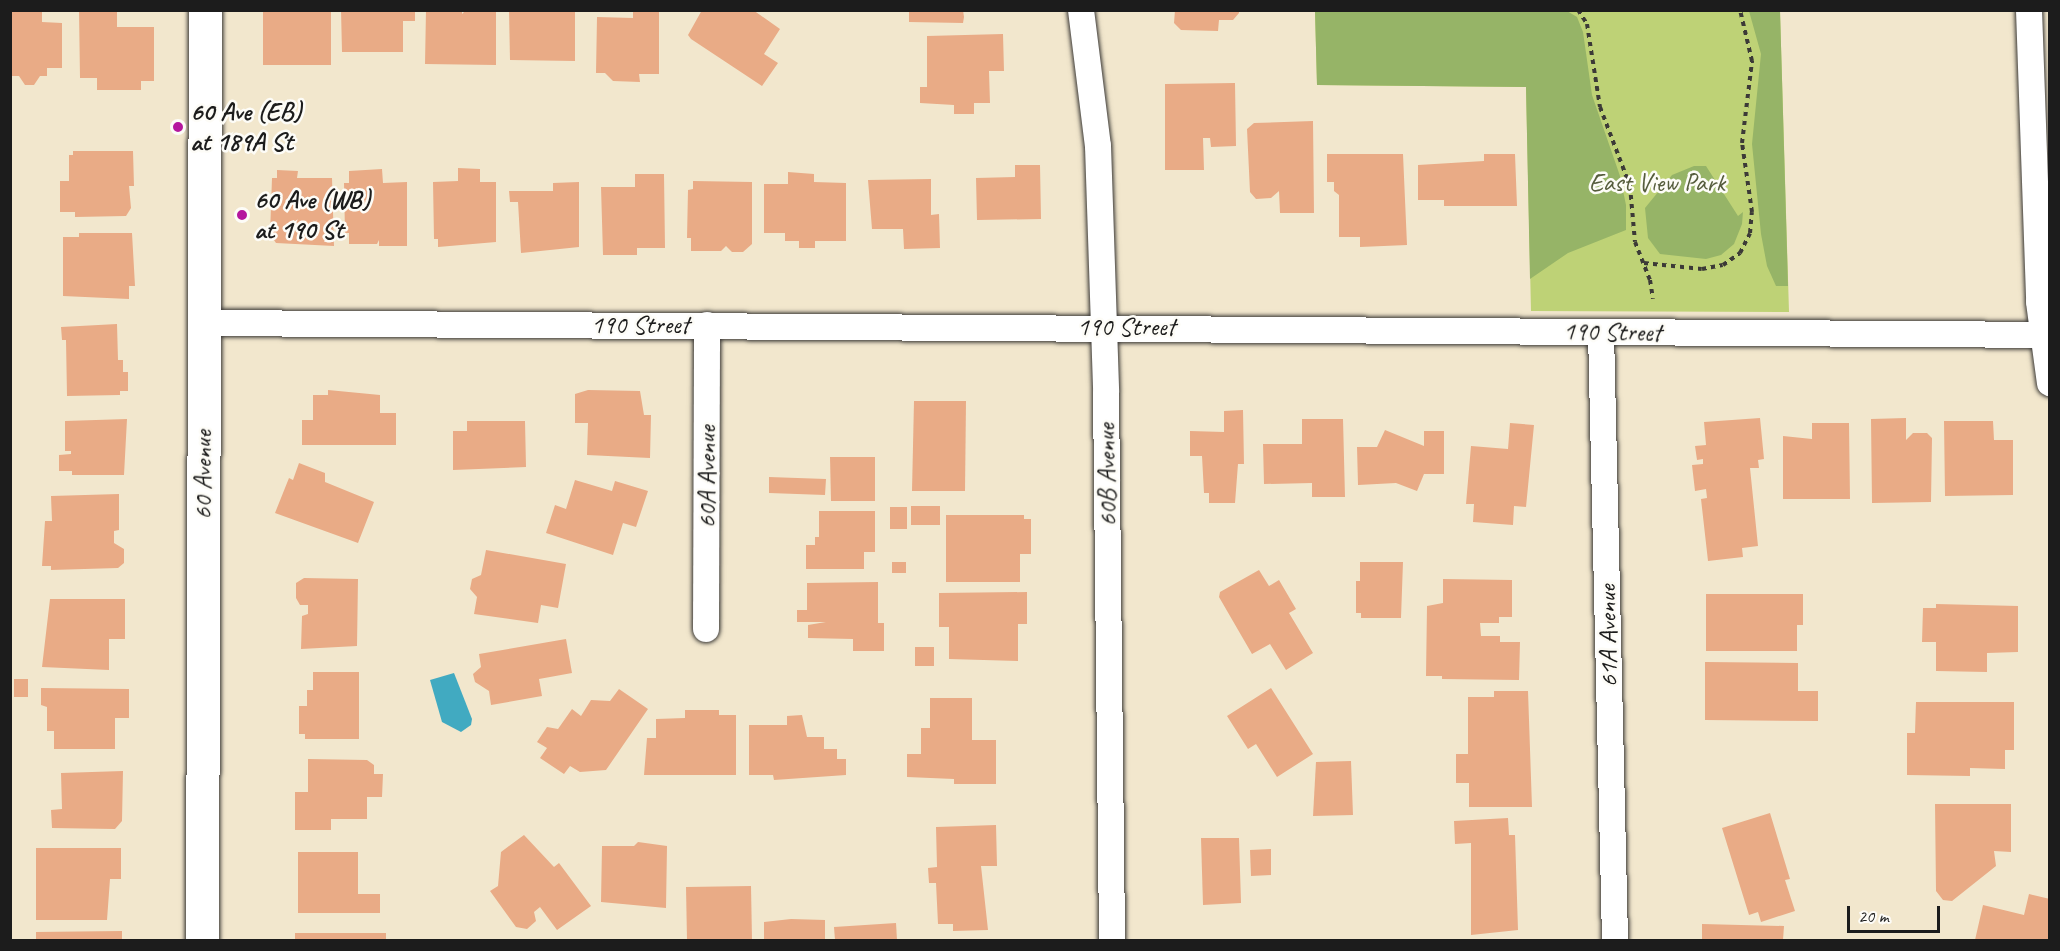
<!DOCTYPE html>
<html>
<head>
<meta charset="utf-8">
<style>
  body { margin:0 }
  #map { position:relative; width:2060px; height:951px; overflow:hidden; background:#f2e7cd; font-family:Caveat,sans-serif }
  div>[style] { position:absolute }
  .green>* { inset:0; background:#bed276 }
  .forest>* { inset:0; background:#96b467 }
  .water>* { inset:0; background:#41aac1 }
  .building>* { inset:0; background:#e9ab86 }
  .path>* { height:4px; margin-top:-2px; transform-origin:0; background:repeating-linear-gradient(90deg,#3c3a37 0 4.5px,transparent 0 9px) }
  .roads { filter:drop-shadow(0 0 2px #3c3a37) drop-shadow(0 0 2px #3c3a37) }
  .street>* { height:26px; margin:-13px; padding:0 13px; transform-origin:13px; border-radius:13px; background:#fff }
  .secondary>* { height:33px; margin:-16.5px; padding:0 16.5px; transform-origin:16.5px; border-radius:16.5px; background:#fff }
  .dots>* { width:16px; height:16px; translate:-50% -50%; box-sizing:border-box; border:3px solid #fdfcf7; border-radius:50% }
  span { translate:-50% -50%; white-space:nowrap; text-align:center; line-height:1.15; -webkit-text-stroke:5px #fdfcf7; paint-order:stroke }
  .poi-label { font-size:26px; color:#1c1c1c; font-weight:700 }
  .left { translate:0 -50%; text-align:left }
  .park-label { font-size:26px; color:#555c3c }
  .street-label { font-size:26px; color:#1c1c1c }
  .frame { position:absolute; inset:0; border:12px solid #1c1c1c; pointer-events:none }
  .scale { position:absolute; left:1847px; top:906px; width:93px; height:27px; box-sizing:border-box; border:3px solid #1c1c1c; border-top:0; padding-left:8px; font-size:18px; line-height:21px; white-space:nowrap; color:#1c1c1c; -webkit-text-stroke:4px #fdfcf7; paint-order:stroke }
</style>
</head>
<body>
<div id="map">
  <div class="green">
    <i style="clip-path:polygon(1315px 11px,1780px 11px,1789px 312px,1531px 311px,1526px 87px,1317px 85px)"></i>
  </div>
  <div class="forest">
    <i style="clip-path:polygon(1567px 11px,1577px 17px,1583px 32px,1592px 95px,1620px 176px,1626px 205px,1626px 230px,1568px 253px,1530px 279px,1526px 87px,1317px 85px,1315px 11px)"></i>
    <i style="clip-path:polygon(1749px 11px,1780px 11px,1788px 286px,1776px 286px,1767px 266px,1761px 234px,1752px 144px,1761px 54px)"></i>
    <i style="clip-path:polygon(1694px 166px,1706px 166px,1738px 216px,1743px 212px,1742px 224px,1734px 244px,1721px 255px,1706px 259px,1660px 254px,1648px 238px,1645px 208px,1672px 175px)"></i>
  </div>
  <div class="water">
    <i style="clip-path:polygon(454px 673px,472px 719px,471px 725px,461px 732px,442px 722px,430px 680px)"></i>
  </div>
  <div class="building">
    <i style="clip-path:polygon(10px 10px,42px 12px,42px 22px,62px 23px,62px 68px,47px 68px,47px 76px,40px 76px,34px 85px,25px 85px,19px 76px,10px 76px)"></i>
    <i style="clip-path:polygon(79px 10px,117px 10px,117px 27px,154px 27px,154px 81px,141px 81px,141px 90px,97px 90px,97px 78px,80px 78px)"></i>
    <i style="clip-path:polygon(263px 10px,331px 10px,331px 65px,263px 65px)"></i>
    <i style="clip-path:polygon(341px 10px,415px 10px,415px 21px,403px 21px,403px 52px,342px 52px)"></i>
    <i style="clip-path:polygon(426px 10px,462px 10px,462px 14px,466px 10px,496px 10px,496px 65px,425px 64px)"></i>
    <i style="clip-path:polygon(509px 10px,575px 10px,575px 61px,510px 60px)"></i>
    <i style="clip-path:polygon(702px 10px,753px 10px,780px 29px,764px 54px,778px 63px,762px 86px,691px 39px,688px 35px)"></i>
    <i style="clip-path:polygon(909px 10px,963px 10px,964px 17px,963px 23px,909px 22px)"></i>
    <i style="clip-path:polygon(1175px 10px,1239px 10px,1239px 13px,1233px 20px,1219px 20px,1218px 31px,1181px 30px,1174px 23px)"></i>
    <i style="clip-path:polygon(633px 12px,659px 12px,659px 74px,639px 74px,640px 82px,613px 81px,605px 73px,596px 73px,597px 17px,633px 18px)"></i>
    <i style="clip-path:polygon(1003px 34px,1004px 71px,989px 71px,990px 103px,974px 103px,974px 114px,954px 114px,954px 105px,920px 103px,920px 87px,927px 87px,927px 36px)"></i>
    <i style="clip-path:polygon(1235px 83px,1236px 146px,1211px 147px,1210px 138px,1203px 138px,1204px 170px,1165px 170px,1165px 84px)"></i>
    <i style="clip-path:polygon(1313px 121px,1314px 213px,1280px 213px,1279px 191px,1271px 198px,1256px 199px,1250px 192px,1247px 129px,1254px 123px)"></i>
    <i style="clip-path:polygon(73px 151px,133px 151px,134px 186px,129px 186px,131px 208px,126px 216px,75px 217px,75px 212px,60px 212px,60px 181px,69px 181px,69px 155px,73px 155px)"></i>
    <i style="clip-path:polygon(1327px 154px,1403px 154px,1407px 245px,1360px 247px,1360px 237px,1339px 237px,1339px 195px,1334px 191px,1334px 182px,1327px 182px)"></i>
    <i style="clip-path:polygon(1484px 154px,1515px 154px,1517px 206px,1444px 206px,1444px 200px,1418px 200px,1418px 165px,1484px 161px)"></i>
    <i style="clip-path:polygon(1015px 165px,1040px 165px,1041px 219px,977px 220px,976px 178px,1015px 177px)"></i>
    <i style="clip-path:polygon(458px 168px,480px 169px,480px 182px,496px 182px,496px 242px,438px 247px,438px 239px,434px 239px,433px 182px,458px 181px)"></i>
    <i style="clip-path:polygon(382px 169px,383px 183px,407px 182px,407px 246px,379px 246px,379px 240px,377px 244px,349px 244px,349px 233px,345px 233px,344px 183px,349px 183px,349px 171px)"></i>
    <i style="clip-path:polygon(277px 170px,298px 171px,297px 178px,332px 178px,334px 246px,276px 243px,270px 234px,272px 178px,277px 178px)"></i>
    <i style="clip-path:polygon(788px 172px,814px 174px,814px 182px,846px 183px,846px 241px,815px 241px,815px 248px,799px 248px,799px 241px,785px 241px,785px 233px,764px 233px,764px 184px,788px 184px)"></i>
    <i style="clip-path:polygon(635px 174px,664px 174px,665px 248px,637px 248px,637px 255px,603px 255px,601px 187px,635px 187px)"></i>
    <i style="clip-path:polygon(931px 179px,931px 215px,939px 214px,940px 248px,904px 249px,903px 229px,872px 229px,868px 180px)"></i>
    <i style="clip-path:polygon(693px 181px,752px 182px,752px 244px,743px 252px,732px 252px,726px 246px,721px 251px,691px 251px,691px 238px,687px 238px,688px 190px,693px 189px)"></i>
    <i style="clip-path:polygon(579px 182px,579px 247px,521px 253px,518px 202px,510px 202px,509px 191px,553px 191px,553px 183px)"></i>
    <i style="clip-path:polygon(79px 233px,132px 233px,135px 286px,129px 286px,129px 299px,63px 296px,63px 237px,79px 237px)"></i>
    <i style="clip-path:polygon(117px 324px,118px 360px,123px 360px,123px 372px,128px 372px,128px 391px,120px 391px,120px 395px,67px 396px,66px 340px,62px 340px,61px 327px)"></i>
    <i style="clip-path:polygon(328px 390px,380px 395px,380px 413px,396px 413px,396px 445px,302px 445px,302px 420px,313px 420px,313px 395px,328px 395px)"></i>
    <i style="clip-path:polygon(588px 390px,640px 391px,644px 415px,651px 415px,650px 458px,587px 455px,588px 423px,575px 423px,575px 394px)"></i>
    <i style="clip-path:polygon(914px 401px,966px 401px,965px 491px,912px 491px)"></i>
    <i style="clip-path:polygon(1243px 410px,1244px 464px,1238px 464px,1235px 503px,1209px 503px,1209px 493px,1204px 493px,1202px 456px,1190px 456px,1190px 431px,1224px 432px,1224px 411px)"></i>
    <i style="clip-path:polygon(1760px 418px,1764px 459px,1758px 460px,1759px 468px,1750px 468px,1758px 546px,1742px 548px,1743px 557px,1708px 561px,1701px 499px,1707px 498px,1706px 489px,1695px 491px,1692px 465px,1703px 464px,1703px 459px,1697px 460px,1695px 446px,1706px 445px,1704px 422px)"></i>
    <i style="clip-path:polygon(1906px 418px,1906px 440px,1913px 433px,1927px 433px,1932px 438px,1931px 502px,1872px 503px,1871px 419px)"></i>
    <i style="clip-path:polygon(127px 419px,124px 475px,72px 475px,72px 471px,59px 471px,59px 455px,71px 454px,71px 451px,65px 451px,65px 421px)"></i>
    <i style="clip-path:polygon(1302px 419px,1343px 419px,1345px 497px,1312px 497px,1312px 483px,1264px 484px,1263px 444px,1302px 444px)"></i>
    <i style="clip-path:polygon(467px 421px,525px 421px,526px 467px,453px 470px,453px 431px,467px 431px)"></i>
    <i style="clip-path:polygon(1944px 421px,1993px 421px,1994px 440px,2013px 440px,2013px 495px,1945px 496px)"></i>
    <i style="clip-path:polygon(1510px 423px,1534px 425px,1526px 507px,1514px 506px,1513px 525px,1473px 522px,1474px 504px,1466px 504px,1471px 446px,1508px 449px)"></i>
    <i style="clip-path:polygon(1812px 423px,1849px 423px,1850px 499px,1783px 499px,1783px 436px,1812px 439px)"></i>
    <i style="clip-path:polygon(1385px 430px,1424px 446px,1424px 431px,1444px 431px,1444px 474px,1424px 474px,1417px 491px,1396px 483px,1358px 485px,1357px 447px,1377px 447px)"></i>
    <i style="clip-path:polygon(830px 457px,875px 457px,875px 501px,831px 501px)"></i>
    <i style="clip-path:polygon(299px 463px,325px 473px,325px 482px,374px 502px,358px 543px,275px 513px,289px 478px,293px 480px)"></i>
    <i style="clip-path:polygon(769px 477px,826px 479px,825px 495px,769px 493px)"></i>
    <i style="clip-path:polygon(575px 480px,612px 491px,615px 481px,648px 491px,636px 527px,623px 523px,613px 555px,546px 533px,555px 505px,566px 509px)"></i>
    <i style="clip-path:polygon(119px 494px,119px 530px,114px 531px,114px 543px,124px 549px,124px 563px,118px 568px,51px 570px,51px 566px,42px 566px,45px 521px,52px 521px,51px 496px)"></i>
    <i style="clip-path:polygon(911px 506px,940px 506px,940px 525px,911px 525px)"></i>
    <i style="clip-path:polygon(890px 507px,907px 507px,907px 529px,890px 529px)"></i>
    <i style="clip-path:polygon(819px 511px,875px 511px,875px 552px,864px 552px,864px 569px,806px 569px,806px 545px,815px 545px,815px 537px,819px 537px)"></i>
    <i style="clip-path:polygon(946px 515px,1024px 515px,1024px 519px,1031px 519px,1031px 554px,1020px 554px,1020px 582px,946px 582px)"></i>
    <i style="clip-path:polygon(486px 550px,566px 564px,558px 608px,541px 605px,538px 623px,474px 614px,477px 597px,470px 589px,472px 579px,481px 575px)"></i>
    <i style="clip-path:polygon(892px 562px,906px 562px,906px 573px,892px 573px)"></i>
    <i style="clip-path:polygon(1360px 562px,1403px 562px,1401px 618px,1361px 618px,1361px 613px,1356px 613px,1356px 581px,1360px 581px)"></i>
    <i style="clip-path:polygon(1259px 570px,1269px 586px,1279px 580px,1296px 609px,1289px 613px,1313px 653px,1286px 670px,1270px 644px,1252px 654px,1219px 597px,1220px 592px)"></i>
    <i style="clip-path:polygon(304px 578px,358px 579px,357px 646px,301px 649px,302px 616px,308px 614px,308px 605px,300px 605px,296px 598px,296px 583px)"></i>
    <i style="clip-path:polygon(1443px 579px,1512px 580px,1512px 617px,1499px 617px,1499px 623px,1480px 623px,1481px 636px,1500px 636px,1500px 642px,1520px 642px,1519px 680px,1442px 679px,1442px 676px,1426px 676px,1427px 606px,1443px 603px)"></i>
    <i style="clip-path:polygon(878px 582px,878px 623px,884px 623px,884px 651px,853px 651px,853px 639px,808px 638px,808px 625px,826px 622px,797px 622px,797px 610px,807px 610px,807px 583px)"></i>
    <i style="clip-path:polygon(1027px 592px,1027px 624px,1018px 624px,1018px 661px,949px 659px,949px 627px,939px 627px,939px 593px)"></i>
    <i style="clip-path:polygon(1706px 594px,1803px 594px,1803px 625px,1797px 625px,1797px 651px,1706px 651px)"></i>
    <i style="clip-path:polygon(50px 599px,125px 599px,125px 639px,109px 639px,109px 670px,42px 667px)"></i>
    <i style="clip-path:polygon(1936px 604px,2018px 606px,2018px 652px,1987px 653px,1987px 672px,1936px 671px,1936px 642px,1922px 642px,1923px 608px,1936px 608px)"></i>
    <i style="clip-path:polygon(566px 639px,572px 673px,539px 679px,542px 696px,491px 705px,489px 691px,475px 682px,473px 674px,481px 667px,479px 654px)"></i>
    <i style="clip-path:polygon(915px 647px,934px 647px,934px 666px,915px 666px)"></i>
    <i style="clip-path:polygon(1705px 662px,1798px 663px,1798px 691px,1818px 691px,1818px 721px,1705px 720px)"></i>
    <i style="clip-path:polygon(313px 672px,359px 672px,359px 739px,305px 739px,305px 734px,299px 734px,299px 706px,307px 706px,307px 690px,313px 690px)"></i>
    <i style="clip-path:polygon(14px 679px,28px 679px,28px 697px,14px 697px)"></i>
    <i style="clip-path:polygon(41px 688px,129px 689px,129px 718px,115px 718px,115px 749px,54px 749px,54px 731px,47px 731px,47px 707px,41px 705px)"></i>
    <i style="clip-path:polygon(1271px 688px,1313px 754px,1277px 777px,1256px 744px,1248px 749px,1227px 716px)"></i>
    <i style="clip-path:polygon(619px 689px,648px 709px,606px 770px,580px 772px,570px 766px,564px 774px,540px 758px,547px 748px,537px 742px,547px 727px,558px 729px,572px 709px,581px 716px,591px 700px,610px 701px)"></i>
    <i style="clip-path:polygon(1494px 691px,1528px 691px,1532px 807px,1469px 807px,1469px 783px,1456px 783px,1456px 754px,1468px 754px,1468px 697px,1494px 697px)"></i>
    <i style="clip-path:polygon(930px 698px,972px 698px,972px 740px,996px 740px,996px 784px,954px 784px,954px 779px,907px 777px,907px 754px,921px 754px,921px 728px,930px 728px)"></i>
    <i style="clip-path:polygon(1916px 702px,2014px 702px,2014px 750px,2005px 750px,2005px 769px,1970px 768px,1970px 776px,1907px 775px,1907px 733px,1915px 733px)"></i>
    <i style="clip-path:polygon(685px 710px,719px 710px,719px 715px,736px 715px,736px 775px,644px 775px,647px 738px,656px 738px,656px 719px,685px 718px)"></i>
    <i style="clip-path:polygon(802px 715px,807px 737px,824px 737px,824px 749px,837px 749px,837px 759px,846px 759px,846px 775px,774px 780px,773px 775px,749px 775px,749px 725px,787px 725px,787px 716px)"></i>
    <i style="clip-path:polygon(308px 759px,367px 760px,374px 765px,374px 774px,383px 774px,382px 797px,367px 797px,367px 819px,331px 819px,331px 830px,295px 830px,295px 792px,308px 792px)"></i>
    <i style="clip-path:polygon(1351px 761px,1353px 815px,1313px 816px,1316px 762px)"></i>
    <i style="clip-path:polygon(123px 771px,122px 821px,115px 829px,52px 828px,51px 810px,62px 809px,61px 773px)"></i>
    <i style="clip-path:polygon(1935px 804px,2011px 804px,2011px 852px,1994px 851px,1996px 866px,1952px 901px,1943px 900px,1936px 891px)"></i>
    <i style="clip-path:polygon(1770px 813px,1790px 879px,1785px 880px,1795px 911px,1761px 922px,1758px 912px,1749px 915px,1722px 828px)"></i>
    <i style="clip-path:polygon(1508px 818px,1509px 835px,1515px 835px,1518px 930px,1471px 935px,1471px 843px,1455px 844px,1454px 821px)"></i>
    <i style="clip-path:polygon(996px 825px,997px 866px,981px 866px,988px 930px,953px 931px,953px 924px,938px 924px,936px 883px,929px 883px,928px 868px,937px 867px,936px 827px)"></i>
    <i style="clip-path:polygon(524px 835px,554px 867px,559px 863px,591px 906px,557px 930px,540px 907px,534px 912px,536px 921px,527px 929px,516px 927px,490px 891px,498px 886px,501px 852px)"></i>
    <i style="clip-path:polygon(1201px 838px,1239px 838px,1241px 903px,1203px 905px)"></i>
    <i style="clip-path:polygon(638px 842px,667px 846px,666px 908px,601px 902px,602px 846px,634px 846px)"></i>
    <i style="clip-path:polygon(36px 848px,121px 848px,121px 879px,110px 879px,107px 920px,36px 920px)"></i>
    <i style="clip-path:polygon(1271px 849px,1271px 875px,1251px 876px,1250px 850px)"></i>
    <i style="clip-path:polygon(298px 852px,358px 852px,358px 894px,380px 894px,380px 913px,298px 913px)"></i>
    <i style="clip-path:polygon(751px 886px,752px 940px,687px 940px,686px 887px)"></i>
    <i style="clip-path:polygon(2029px 894px,2050px 899px,2050px 940px,1975px 940px,1983px 905px,2024px 915px)"></i>
    <i style="clip-path:polygon(791px 919px,825px 920px,825px 940px,764px 940px,764px 922px)"></i>
    <i style="clip-path:polygon(896px 923px,897px 940px,835px 940px,834px 927px)"></i>
    <i style="clip-path:polygon(1702px 924px,1784px 926px,1783px 940px,1702px 940px)"></i>
    <i style="clip-path:polygon(122px 931px,122px 940px,36px 940px,36px 932px)"></i>
    <i style="clip-path:polygon(295px 933px,386px 933px,386px 940px,295px 940px)"></i>
  </div>
  <div class="path">
    <i style="left:1578px;top:10px;width:17px;rotate:57deg"></i>
    <i style="left:1587px;top:24px;width:84px;rotate:81.1deg"></i>
    <i style="left:1600px;top:107px;width:85px;rotate:69.2deg"></i>
    <i style="left:1630px;top:186px;width:56px;rotate:84.9deg"></i>
    <i style="left:1635px;top:242px;width:41px;rotate:68.5deg"></i>
    <i style="left:1650px;top:280px;width:19px;rotate:81deg"></i>
    <i style="left:1644px;top:263px;width:58px;rotate:5.9deg"></i>
    <i style="left:1702px;top:269px;width:21px;rotate:-11deg"></i>
    <i style="left:1723px;top:265px;width:21px;rotate:-35deg"></i>
    <i style="left:1740px;top:253px;width:22px;rotate:-63deg"></i>
    <i style="left:1750px;top:233px;width:21px;rotate:-85deg"></i>
    <i style="left:1752px;top:212px;width:70px;rotate:-98.2deg"></i>
    <i style="left:1742px;top:143px;width:83px;rotate:-83deg"></i>
    <i style="left:1752px;top:61px;width:52px;rotate:-103.2deg"></i>
  </div>
  <div class="roads">
    <div class="street">
      <i style="left:1081px;top:10px;width:137px;rotate:82.9deg"></i>
      <i style="left:1098px;top:146px;width:246px;rotate:88.1deg"></i>
      <i style="left:1106px;top:392px;width:548px;rotate:89.37deg"></i>
      <i style="left:2029px;top:10px;width:292px;rotate:88deg"></i>
      <i style="left:2039px;top:302px;width:82px;rotate:82.3deg"></i>
      <i style="left:203px;top:323px;width:1847px;rotate:0.37deg"></i>
      <i style="left:1601px;top:332px;width:608px;rotate:88.68deg"></i>
      <i style="left:706px;top:629px;width:304px;rotate:-89.8deg"></i>
    </div>
    <div class="secondary">
      <i style="left:202px;top:940px;width:930px;rotate:-89.82deg"></i>
    </div>
  </div>
  <div class="dots">
    <i style="left:178px;top:127px;background:#b5179e"></i>
    <i style="left:242px;top:215px;background:#b5179e"></i>
  </div>
  <div class="poi-label">
    <span class="left" style="left:190px;top:127px">60 Ave (EB)<br>at 189A St</span>
    <span class="left" style="left:254px;top:215px">60 Ave (WB)<br>at 190 St</span>
  </div>
  <div class="park-label">
    <span style="left:1657px;top:183px">East View Park</span>
  </div>
  <div class="street-label">
    <span style="left:640px;top:325px">190 Street</span>
    <span style="left:1126px;top:327px">190 Street</span>
    <span style="left:1612px;top:332px;rotate:1deg">190 Street</span>
    <span style="left:203px;top:475px;rotate:-90deg">60 Avenue</span>
    <span style="left:1107px;top:475px;rotate:-91deg">60B Avenue</span>
    <span style="left:707px;top:477px;rotate:-90deg">60A Avenue</span>
    <span style="left:1608px;top:636px;rotate:-91deg">61A Avenue</span>
  </div>
  <div class="frame"></div>
  <div class="scale">20 m</div>
</div>
</body>
</html>
